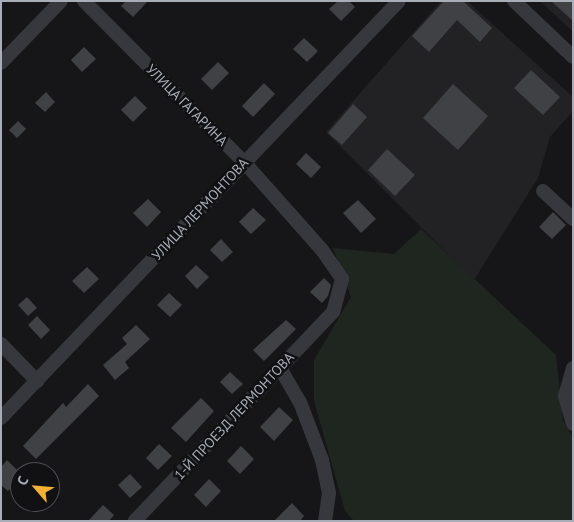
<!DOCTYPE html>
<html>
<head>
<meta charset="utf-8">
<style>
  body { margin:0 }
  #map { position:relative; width:574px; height:522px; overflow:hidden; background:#161618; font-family:"PT Sans",sans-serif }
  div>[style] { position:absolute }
  .built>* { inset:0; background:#222225 }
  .green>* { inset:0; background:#1e261f }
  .building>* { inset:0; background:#404145 }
  .minor>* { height:14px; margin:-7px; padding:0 7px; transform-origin:7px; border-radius:7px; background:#37383d }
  span { translate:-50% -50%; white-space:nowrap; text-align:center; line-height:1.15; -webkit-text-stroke:5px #111113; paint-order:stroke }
  .street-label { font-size:14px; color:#a8adb8 }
  .frame { position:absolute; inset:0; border:2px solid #a8adb8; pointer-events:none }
  .north { position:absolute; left:10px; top:462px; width:50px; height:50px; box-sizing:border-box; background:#111113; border:1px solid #4d4f55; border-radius:50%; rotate:297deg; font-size:14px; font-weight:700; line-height:20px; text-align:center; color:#a8adb8 }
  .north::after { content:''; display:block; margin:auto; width:18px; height:22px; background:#f2b134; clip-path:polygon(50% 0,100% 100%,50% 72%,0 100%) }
</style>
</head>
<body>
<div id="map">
  <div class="built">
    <i style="clip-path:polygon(441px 1px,467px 1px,573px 97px,573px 111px,550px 137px,538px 178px,474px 280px,326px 132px)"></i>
    <i style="clip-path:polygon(540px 1px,573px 1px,573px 32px)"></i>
  </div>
  <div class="green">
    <i style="clip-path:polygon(421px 229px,556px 355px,563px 420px,573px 438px,573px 521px,354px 521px,345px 511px,314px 401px,314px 360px,351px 297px,333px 248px,394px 254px)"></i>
  </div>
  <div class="building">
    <i style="clip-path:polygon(126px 1px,148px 1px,133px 17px,121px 6px)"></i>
    <i style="clip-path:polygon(338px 1px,349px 1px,355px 7px,341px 21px,329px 9px)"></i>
    <i style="clip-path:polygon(444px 1px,463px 1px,492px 28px,480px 42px,457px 20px,429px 52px,412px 36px)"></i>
    <i style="clip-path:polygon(551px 1px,573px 1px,573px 21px)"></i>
    <i style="clip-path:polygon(304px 38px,318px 51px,307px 62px,293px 49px)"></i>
    <i style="clip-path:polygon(84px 47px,96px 59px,82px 72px,71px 60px)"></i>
    <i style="clip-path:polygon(218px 62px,229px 73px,212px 90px,201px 79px)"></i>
    <i style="clip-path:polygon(531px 70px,560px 97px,543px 115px,514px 88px)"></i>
    <i style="clip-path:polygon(264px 83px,275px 94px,253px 117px,242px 106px)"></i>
    <i style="clip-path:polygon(453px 84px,488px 116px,458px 150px,423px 118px)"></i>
    <i style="clip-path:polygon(46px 92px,55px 102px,45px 112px,35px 103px)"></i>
    <i style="clip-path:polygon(135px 96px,147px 108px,133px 122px,121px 110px)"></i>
    <i style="clip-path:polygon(353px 104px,367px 117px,342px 145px,328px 133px)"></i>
    <i style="clip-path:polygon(18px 121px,26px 129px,17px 138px,9px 130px)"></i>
    <i style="clip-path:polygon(387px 149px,415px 175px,395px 196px,368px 170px)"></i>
    <i style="clip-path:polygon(306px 153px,321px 167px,311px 178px,296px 164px)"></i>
    <i style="clip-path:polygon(148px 199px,161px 212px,147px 227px,133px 213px)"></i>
    <i style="clip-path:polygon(358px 200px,376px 219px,361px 233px,343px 213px)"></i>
    <i style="clip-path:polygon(253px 208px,266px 220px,251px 234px,239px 222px)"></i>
    <i style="clip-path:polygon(553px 212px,566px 225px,552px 239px,539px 227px)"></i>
    <i style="clip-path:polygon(221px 239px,233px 252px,222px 262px,210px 250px)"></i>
    <i style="clip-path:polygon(196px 265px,209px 277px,197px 289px,185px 276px)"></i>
    <i style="clip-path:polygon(87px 267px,99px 279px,84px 293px,72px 281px)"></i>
    <i style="clip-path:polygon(324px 278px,331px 285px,328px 296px,322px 303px,310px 292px)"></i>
    <i style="clip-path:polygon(169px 293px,182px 305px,170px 317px,157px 305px)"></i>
    <i style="clip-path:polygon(27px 297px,37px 308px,28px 316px,18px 305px)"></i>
    <i style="clip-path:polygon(37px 316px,50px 330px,41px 339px,28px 325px)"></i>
    <i style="clip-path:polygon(286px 320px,296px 329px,264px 361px,253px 350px)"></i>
    <i style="clip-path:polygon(136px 325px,150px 339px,125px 362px,129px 368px,115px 380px,103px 365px,127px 344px,122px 338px)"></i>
    <i style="clip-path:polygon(230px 372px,243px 384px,232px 394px,220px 382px)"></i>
    <i style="clip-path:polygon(88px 384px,99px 396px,36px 459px,23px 446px,63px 403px,66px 407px)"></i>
    <i style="clip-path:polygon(201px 398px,214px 411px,186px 442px,171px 428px)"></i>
    <i style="clip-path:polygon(279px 407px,293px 420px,274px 441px,260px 427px)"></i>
    <i style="clip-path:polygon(159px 444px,172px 456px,158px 470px,146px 458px)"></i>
    <i style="clip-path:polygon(241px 446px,254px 459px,240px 474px,227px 461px)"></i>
    <i style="clip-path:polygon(7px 460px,20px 473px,20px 478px,8px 491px,1px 485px,1px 467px)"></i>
    <i style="clip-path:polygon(130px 474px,142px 487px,130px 498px,118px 485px)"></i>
    <i style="clip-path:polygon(209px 479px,221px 491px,206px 507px,194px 495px)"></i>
    <i style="clip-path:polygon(292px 503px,304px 516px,300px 521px,274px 521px)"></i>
    <i style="clip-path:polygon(103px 505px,114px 515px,109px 521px,88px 521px)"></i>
  </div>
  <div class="minor">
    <i style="left:84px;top:1px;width:227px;rotate:45.2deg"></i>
    <i style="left:244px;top:162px;width:118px;rotate:48.4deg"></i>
    <i style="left:322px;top:250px;width:35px;rotate:55deg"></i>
    <i style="left:342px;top:279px;width:34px;rotate:105deg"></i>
    <i style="left:333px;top:312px;width:288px;rotate:133.5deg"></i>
    <i style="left:514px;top:1px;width:81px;rotate:43.5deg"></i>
    <i style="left:1px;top:63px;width:86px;rotate:-45.9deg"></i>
    <i style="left:543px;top:191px;width:41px;rotate:43deg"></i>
    <i style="left:1px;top:344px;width:52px;rotate:45.8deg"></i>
    <i style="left:280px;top:368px;width:39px;rotate:60deg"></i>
    <i style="left:300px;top:402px;width:62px;rotate:69.2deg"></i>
    <i style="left:322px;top:460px;width:34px;rotate:78deg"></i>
    <i style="left:329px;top:493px;width:28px;rotate:98deg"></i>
    <i style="left:573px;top:368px;width:29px;rotate:106deg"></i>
    <i style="left:565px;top:396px;width:29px;rotate:74deg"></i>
    <i style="left:1px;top:418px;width:576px;rotate:-46.34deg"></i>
  </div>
  <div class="street-label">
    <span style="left:187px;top:105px;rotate:45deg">УЛИЦА ГАГАРИНА</span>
    <span style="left:200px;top:209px;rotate:-47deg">УЛИЦА ЛЕРМОНТОВА</span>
    <span style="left:234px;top:416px;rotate:-47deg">1-Й ПРОЕЗД ЛЕРМОНТОВА</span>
  </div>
  <div class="frame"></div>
  <div class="north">С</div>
</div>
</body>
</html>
